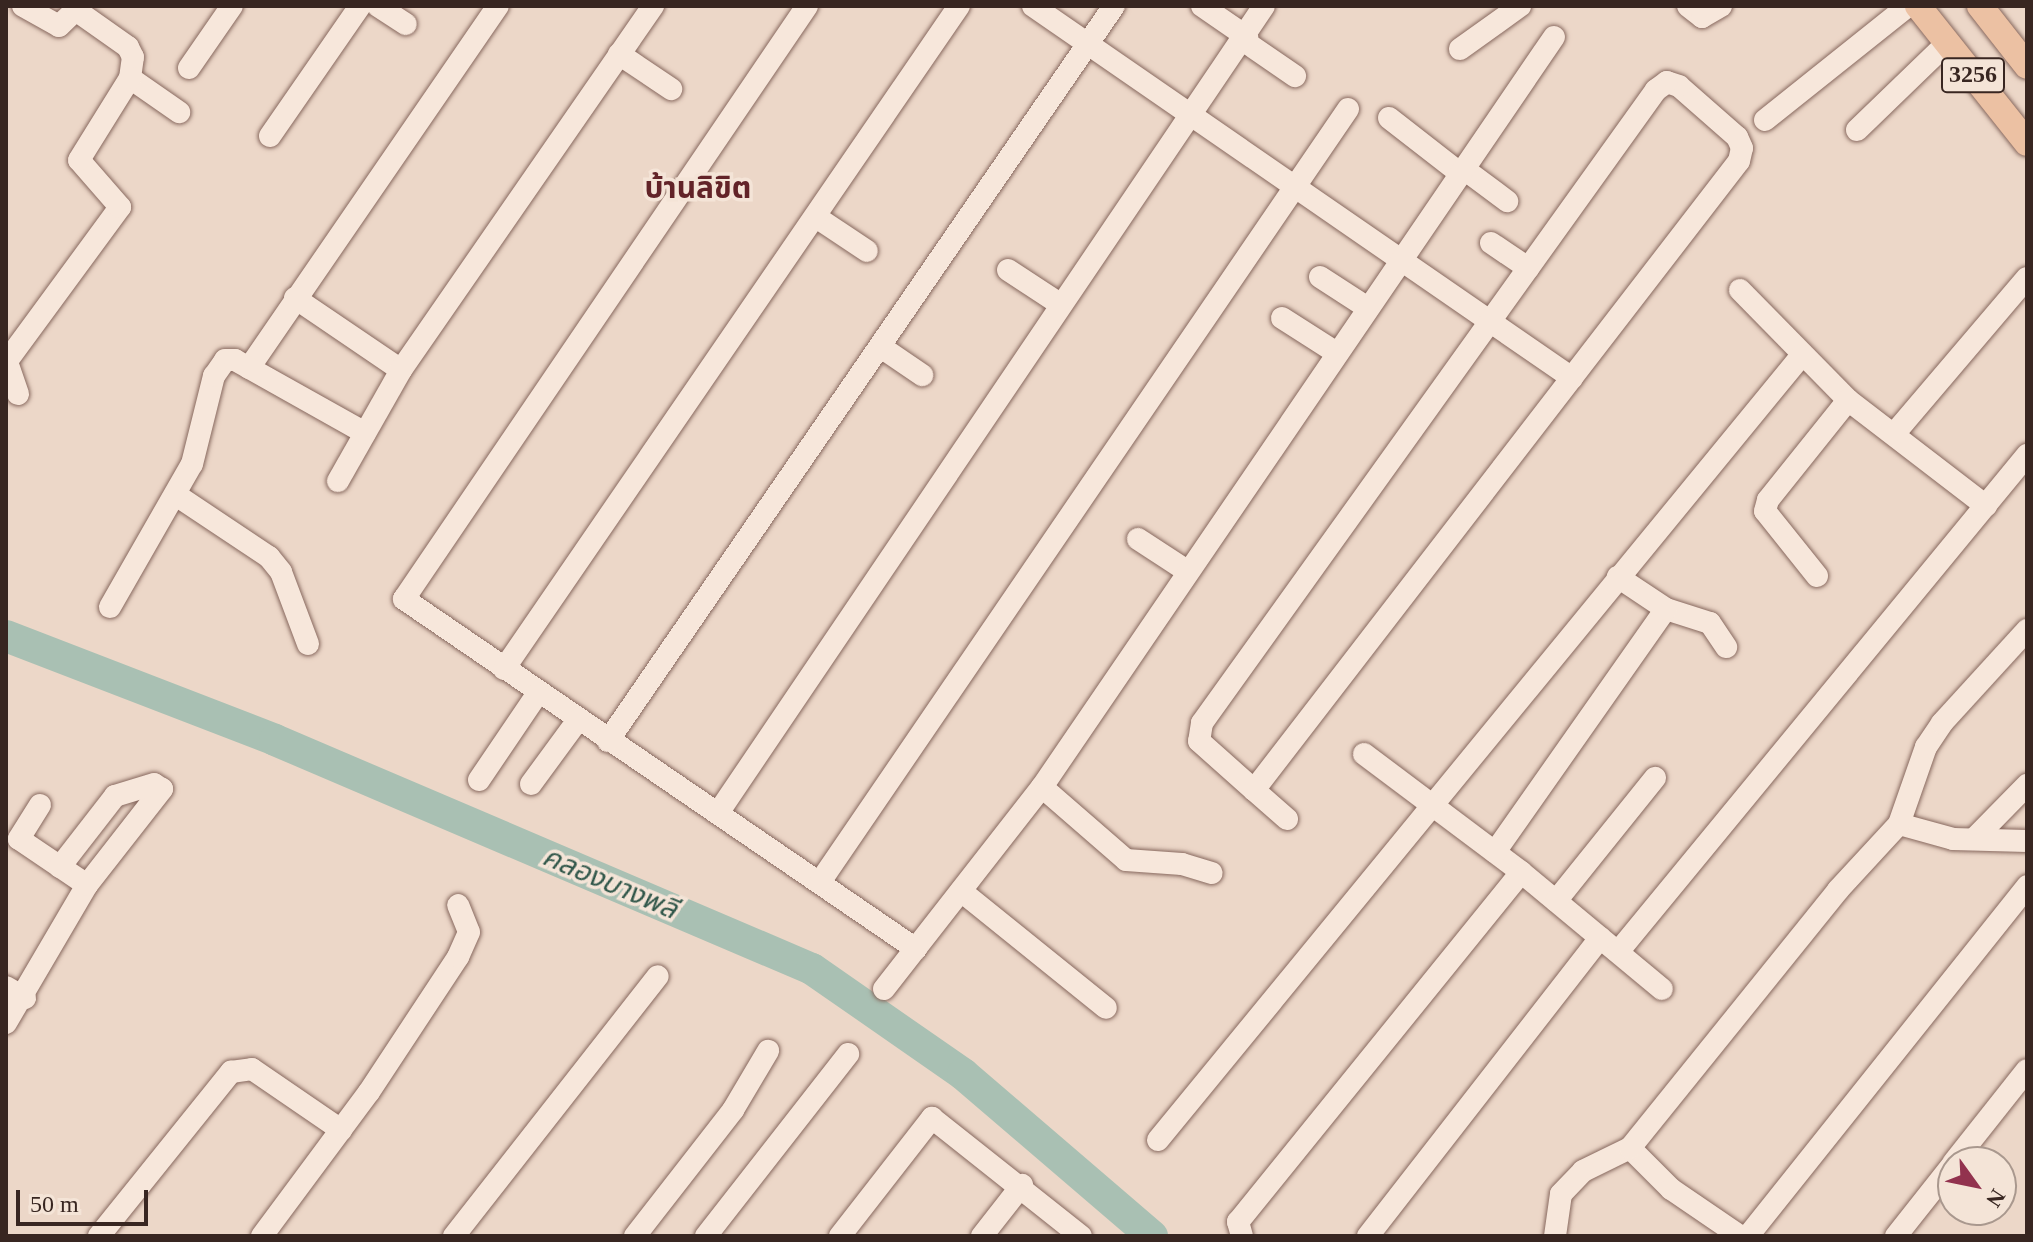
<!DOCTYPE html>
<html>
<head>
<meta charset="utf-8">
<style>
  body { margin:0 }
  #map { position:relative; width:2033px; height:1242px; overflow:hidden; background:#ecd7c8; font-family:"Times New Roman","Noto Sans Thai",serif }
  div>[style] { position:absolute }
  .river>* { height:32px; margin:-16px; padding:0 16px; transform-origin:16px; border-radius:16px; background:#a9c0b3 }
  .roads { filter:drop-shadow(0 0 2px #87685e) drop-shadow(0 0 2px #87685e) }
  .minor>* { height:22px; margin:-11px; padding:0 11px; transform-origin:11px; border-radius:11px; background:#f7e7db }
  .major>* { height:26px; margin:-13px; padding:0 13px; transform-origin:13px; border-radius:13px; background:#ecc1a3 }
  span { translate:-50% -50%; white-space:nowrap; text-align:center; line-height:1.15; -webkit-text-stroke:7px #f4e4d7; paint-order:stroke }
  .shield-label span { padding:2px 6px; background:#f4e4d7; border:2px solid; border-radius:6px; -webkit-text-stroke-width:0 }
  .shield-label { font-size:24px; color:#382621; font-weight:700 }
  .water-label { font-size:28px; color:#31574a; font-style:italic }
  .quarter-label { font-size:30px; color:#622328; font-weight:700 }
  .frame { position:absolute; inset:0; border:8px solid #382621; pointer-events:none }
  .north { position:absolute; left:1937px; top:1146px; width:80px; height:80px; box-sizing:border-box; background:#f4e4d7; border:2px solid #a9988e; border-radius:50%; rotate:123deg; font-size:22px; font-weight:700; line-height:32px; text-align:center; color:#382621 }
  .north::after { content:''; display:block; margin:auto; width:28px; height:36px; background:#92324e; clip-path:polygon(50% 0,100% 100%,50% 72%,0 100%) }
  .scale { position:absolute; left:16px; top:1190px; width:132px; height:36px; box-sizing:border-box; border:4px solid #382621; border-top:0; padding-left:10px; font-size:24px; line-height:28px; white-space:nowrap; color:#382621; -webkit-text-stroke:6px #f4e4d7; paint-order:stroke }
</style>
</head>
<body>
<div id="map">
  <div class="river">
    <i style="left:6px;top:636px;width:288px;rotate:21.1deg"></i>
    <i style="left:275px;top:740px;width:584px;rotate:23.1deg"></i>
    <i style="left:812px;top:969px;width:184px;rotate:34.8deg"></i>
    <i style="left:963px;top:1074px;width:249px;rotate:40.6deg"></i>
  </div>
  <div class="roads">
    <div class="minor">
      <i style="left:23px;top:6px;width:41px;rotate:29.1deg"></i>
      <i style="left:59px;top:26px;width:29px;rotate:-44deg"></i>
      <i style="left:378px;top:6px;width:33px;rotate:33deg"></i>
      <i style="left:807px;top:6px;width:717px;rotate:124.2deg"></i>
      <i style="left:404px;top:599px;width:620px;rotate:34.36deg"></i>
      <i style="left:1033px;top:6px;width:655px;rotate:34.61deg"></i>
      <i style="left:1202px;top:6px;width:55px;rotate:34.6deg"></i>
      <i style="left:1688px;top:6px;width:18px;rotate:38deg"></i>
      <i style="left:1702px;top:17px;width:22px;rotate:-30deg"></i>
      <i style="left:1244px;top:41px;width:62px;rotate:34.5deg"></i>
      <i style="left:1460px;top:49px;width:74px;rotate:-35.6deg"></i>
      <i style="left:619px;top:54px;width:63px;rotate:33.9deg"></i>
      <i style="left:189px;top:68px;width:75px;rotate:-55.3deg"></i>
      <i style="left:130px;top:78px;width:60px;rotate:34.8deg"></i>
      <i style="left:1389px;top:118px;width:91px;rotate:37.9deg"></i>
      <i style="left:1765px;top:120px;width:183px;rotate:-38.6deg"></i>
      <i style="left:1857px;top:130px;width:125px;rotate:-44deg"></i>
      <i style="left:270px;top:136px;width:158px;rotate:-55.3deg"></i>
      <i style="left:1464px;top:169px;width:54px;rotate:36.7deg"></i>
      <i style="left:816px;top:217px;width:61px;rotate:33.7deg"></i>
      <i style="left:1491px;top:243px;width:45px;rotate:34deg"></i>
      <i style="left:1008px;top:270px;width:62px;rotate:33.2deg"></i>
      <i style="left:1320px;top:277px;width:57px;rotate:32.9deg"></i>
      <i style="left:1740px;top:290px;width:154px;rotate:45.5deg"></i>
      <i style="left:1848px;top:400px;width:174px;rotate:37.5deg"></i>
      <i style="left:295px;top:298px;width:128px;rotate:34.2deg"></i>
      <i style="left:1282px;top:318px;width:65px;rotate:32.5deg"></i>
      <i style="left:881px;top:347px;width:50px;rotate:34.3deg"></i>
      <i style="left:6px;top:359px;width:37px;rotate:71deg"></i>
      <i style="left:7px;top:361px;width:191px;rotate:-53.7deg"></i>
      <i style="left:120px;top:207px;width:62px;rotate:-131.1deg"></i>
      <i style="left:79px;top:160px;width:97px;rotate:-58.1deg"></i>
      <i style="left:130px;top:78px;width:21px;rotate:-82deg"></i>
      <i style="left:133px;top:57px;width:11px;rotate:-117deg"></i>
      <i style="left:128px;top:47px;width:62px;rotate:-144.8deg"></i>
      <i style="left:249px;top:368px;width:439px;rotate:-55.5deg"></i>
      <i style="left:1894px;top:434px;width:205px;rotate:-49.6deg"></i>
      <i style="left:338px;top:481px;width:128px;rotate:-60.4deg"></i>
      <i style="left:401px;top:370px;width:443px;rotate:-55.3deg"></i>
      <i style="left:176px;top:495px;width:112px;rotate:33.7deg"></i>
      <i style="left:269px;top:557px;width:19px;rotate:51deg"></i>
      <i style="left:281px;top:572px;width:77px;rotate:69.4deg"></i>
      <i style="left:1138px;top:539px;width:59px;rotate:33.1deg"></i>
      <i style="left:1817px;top:576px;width:83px;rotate:-128.7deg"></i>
      <i style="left:1765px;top:511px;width:11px;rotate:-75deg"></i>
      <i style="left:1768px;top:500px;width:128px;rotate:-51.3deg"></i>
      <i style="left:110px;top:607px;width:165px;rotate:-60.2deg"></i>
      <i style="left:192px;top:464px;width:91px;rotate:-76deg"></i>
      <i style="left:214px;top:376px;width:19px;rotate:-55deg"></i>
      <i style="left:225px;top:360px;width:10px"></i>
      <i style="left:235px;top:360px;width:149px;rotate:29.3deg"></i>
      <i style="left:1666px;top:609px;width:46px;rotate:17.7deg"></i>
      <i style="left:1710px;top:623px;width:29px;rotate:56deg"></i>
      <i style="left:504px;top:669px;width:804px;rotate:-55.54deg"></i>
      <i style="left:608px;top:741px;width:892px;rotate:-55.46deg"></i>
      <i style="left:1364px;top:754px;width:196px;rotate:36.9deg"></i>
      <i style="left:1521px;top:872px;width:183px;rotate:39.7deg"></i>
      <i style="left:479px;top:780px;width:105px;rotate:-55.9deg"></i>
      <i style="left:531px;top:784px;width:79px;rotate:-53.7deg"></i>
      <i style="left:1042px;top:787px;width:111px;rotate:41deg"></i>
      <i style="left:1126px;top:860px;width:56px;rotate:4.1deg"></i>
      <i style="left:1182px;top:864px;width:31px;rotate:17deg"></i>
      <i style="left:1254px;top:790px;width:794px;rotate:-52.37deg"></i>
      <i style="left:1739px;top:161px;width:13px;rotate:-77deg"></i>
      <i style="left:1742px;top:148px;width:12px;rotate:-114deg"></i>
      <i style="left:1737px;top:137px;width:77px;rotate:-138.7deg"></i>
      <i style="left:1679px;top:86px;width:13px;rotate:-162deg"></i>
      <i style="left:1667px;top:82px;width:14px;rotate:144deg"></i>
      <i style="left:1656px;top:90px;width:779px;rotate:125.65deg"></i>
      <i style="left:1202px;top:723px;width:18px;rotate:99deg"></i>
      <i style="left:1199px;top:741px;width:74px;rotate:41.7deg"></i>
      <i style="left:1254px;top:790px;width:44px;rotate:41.3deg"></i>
      <i style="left:40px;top:805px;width:40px;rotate:122deg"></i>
      <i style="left:19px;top:839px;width:82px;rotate:34.1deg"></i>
      <i style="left:718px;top:813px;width:974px;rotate:-55.92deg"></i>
      <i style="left:1899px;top:824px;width:56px;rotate:15.5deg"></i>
      <i style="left:1953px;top:839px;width:74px;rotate:1.5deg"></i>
      <i style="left:1974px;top:839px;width:76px;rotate:-45.5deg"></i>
      <i style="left:1495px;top:852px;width:297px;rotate:-54.9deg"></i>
      <i style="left:1666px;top:609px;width:58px;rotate:-146.3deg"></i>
      <i style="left:820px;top:882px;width:936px;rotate:-55.66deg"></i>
      <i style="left:961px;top:891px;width:186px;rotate:38.9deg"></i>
      <i style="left:1556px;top:901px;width:158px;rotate:-51.2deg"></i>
      <i style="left:1618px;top:952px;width:644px;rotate:-50.55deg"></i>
      <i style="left:6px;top:987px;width:22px;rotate:30deg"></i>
      <i style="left:884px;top:989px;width:256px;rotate:-52deg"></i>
      <i style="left:1042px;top:787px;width:908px;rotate:-55.68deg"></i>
      <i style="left:6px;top:1023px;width:160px;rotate:-59.6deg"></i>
      <i style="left:87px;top:885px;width:122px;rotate:-52deg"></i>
      <i style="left:162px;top:789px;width:9px;rotate:-148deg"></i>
      <i style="left:154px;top:784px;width:41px;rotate:162.9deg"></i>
      <i style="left:115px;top:796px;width:90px;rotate:127.8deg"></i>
      <i style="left:1158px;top:1140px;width:1015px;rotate:-50.64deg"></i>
      <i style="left:1630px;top:1148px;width:58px;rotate:45deg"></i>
      <i style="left:1671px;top:1189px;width:83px;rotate:34.3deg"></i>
      <i style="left:1954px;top:1162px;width:117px;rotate:-51.6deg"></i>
      <i style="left:99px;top:1236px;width:211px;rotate:-51.2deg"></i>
      <i style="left:231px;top:1072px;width:21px;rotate:-8deg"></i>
      <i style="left:252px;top:1069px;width:108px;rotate:34.4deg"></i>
      <i style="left:262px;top:1236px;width:179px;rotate:-53.4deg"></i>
      <i style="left:369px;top:1092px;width:162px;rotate:-56.6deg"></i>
      <i style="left:458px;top:957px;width:27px;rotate:-66deg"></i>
      <i style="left:469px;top:932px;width:29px;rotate:-112deg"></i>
      <i style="left:454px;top:1236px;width:330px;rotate:-51.9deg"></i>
      <i style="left:635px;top:1236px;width:160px;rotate:-52.1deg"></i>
      <i style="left:733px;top:1110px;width:69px;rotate:-59.3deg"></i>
      <i style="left:706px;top:1236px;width:231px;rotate:-52deg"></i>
      <i style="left:840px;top:1236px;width:150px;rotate:-52.1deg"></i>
      <i style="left:932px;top:1118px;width:190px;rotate:38.4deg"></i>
      <i style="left:982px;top:1236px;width:65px;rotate:-51.9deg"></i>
      <i style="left:1242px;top:1236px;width:15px;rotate:-106deg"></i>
      <i style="left:1238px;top:1222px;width:450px;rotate:-51deg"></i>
      <i style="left:1368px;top:1236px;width:378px;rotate:-52.1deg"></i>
      <i style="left:1555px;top:1236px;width:42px;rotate:-81.9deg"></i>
      <i style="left:1561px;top:1194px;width:32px;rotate:-46deg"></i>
      <i style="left:1583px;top:1171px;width:52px;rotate:-26.1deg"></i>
      <i style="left:1630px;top:1148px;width:331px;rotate:-51.1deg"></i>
      <i style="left:1838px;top:890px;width:90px;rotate:-47.3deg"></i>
      <i style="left:1899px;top:824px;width:82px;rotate:-70.7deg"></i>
      <i style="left:1926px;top:747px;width:29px;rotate:-56deg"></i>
      <i style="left:1942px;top:723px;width:126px;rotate:-47.6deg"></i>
      <i style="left:1748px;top:1236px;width:448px;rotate:-51.4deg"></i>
      <i style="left:1896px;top:1236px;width:92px;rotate:-51.6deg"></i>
    </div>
    <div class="major">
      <i style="left:1918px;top:6px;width:175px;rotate:51.5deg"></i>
      <i style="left:1980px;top:6px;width:76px;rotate:51.9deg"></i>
    </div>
  </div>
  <div class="shield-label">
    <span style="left:1973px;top:75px">3256</span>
  </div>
  <div class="water-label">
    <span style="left:610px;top:883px;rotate:23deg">คลองบางพลี</span>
  </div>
  <div class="quarter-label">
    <span style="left:698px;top:188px">บ้านลิขิต</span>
  </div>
  <div class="frame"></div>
  <div class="north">N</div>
  <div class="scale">50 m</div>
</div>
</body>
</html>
